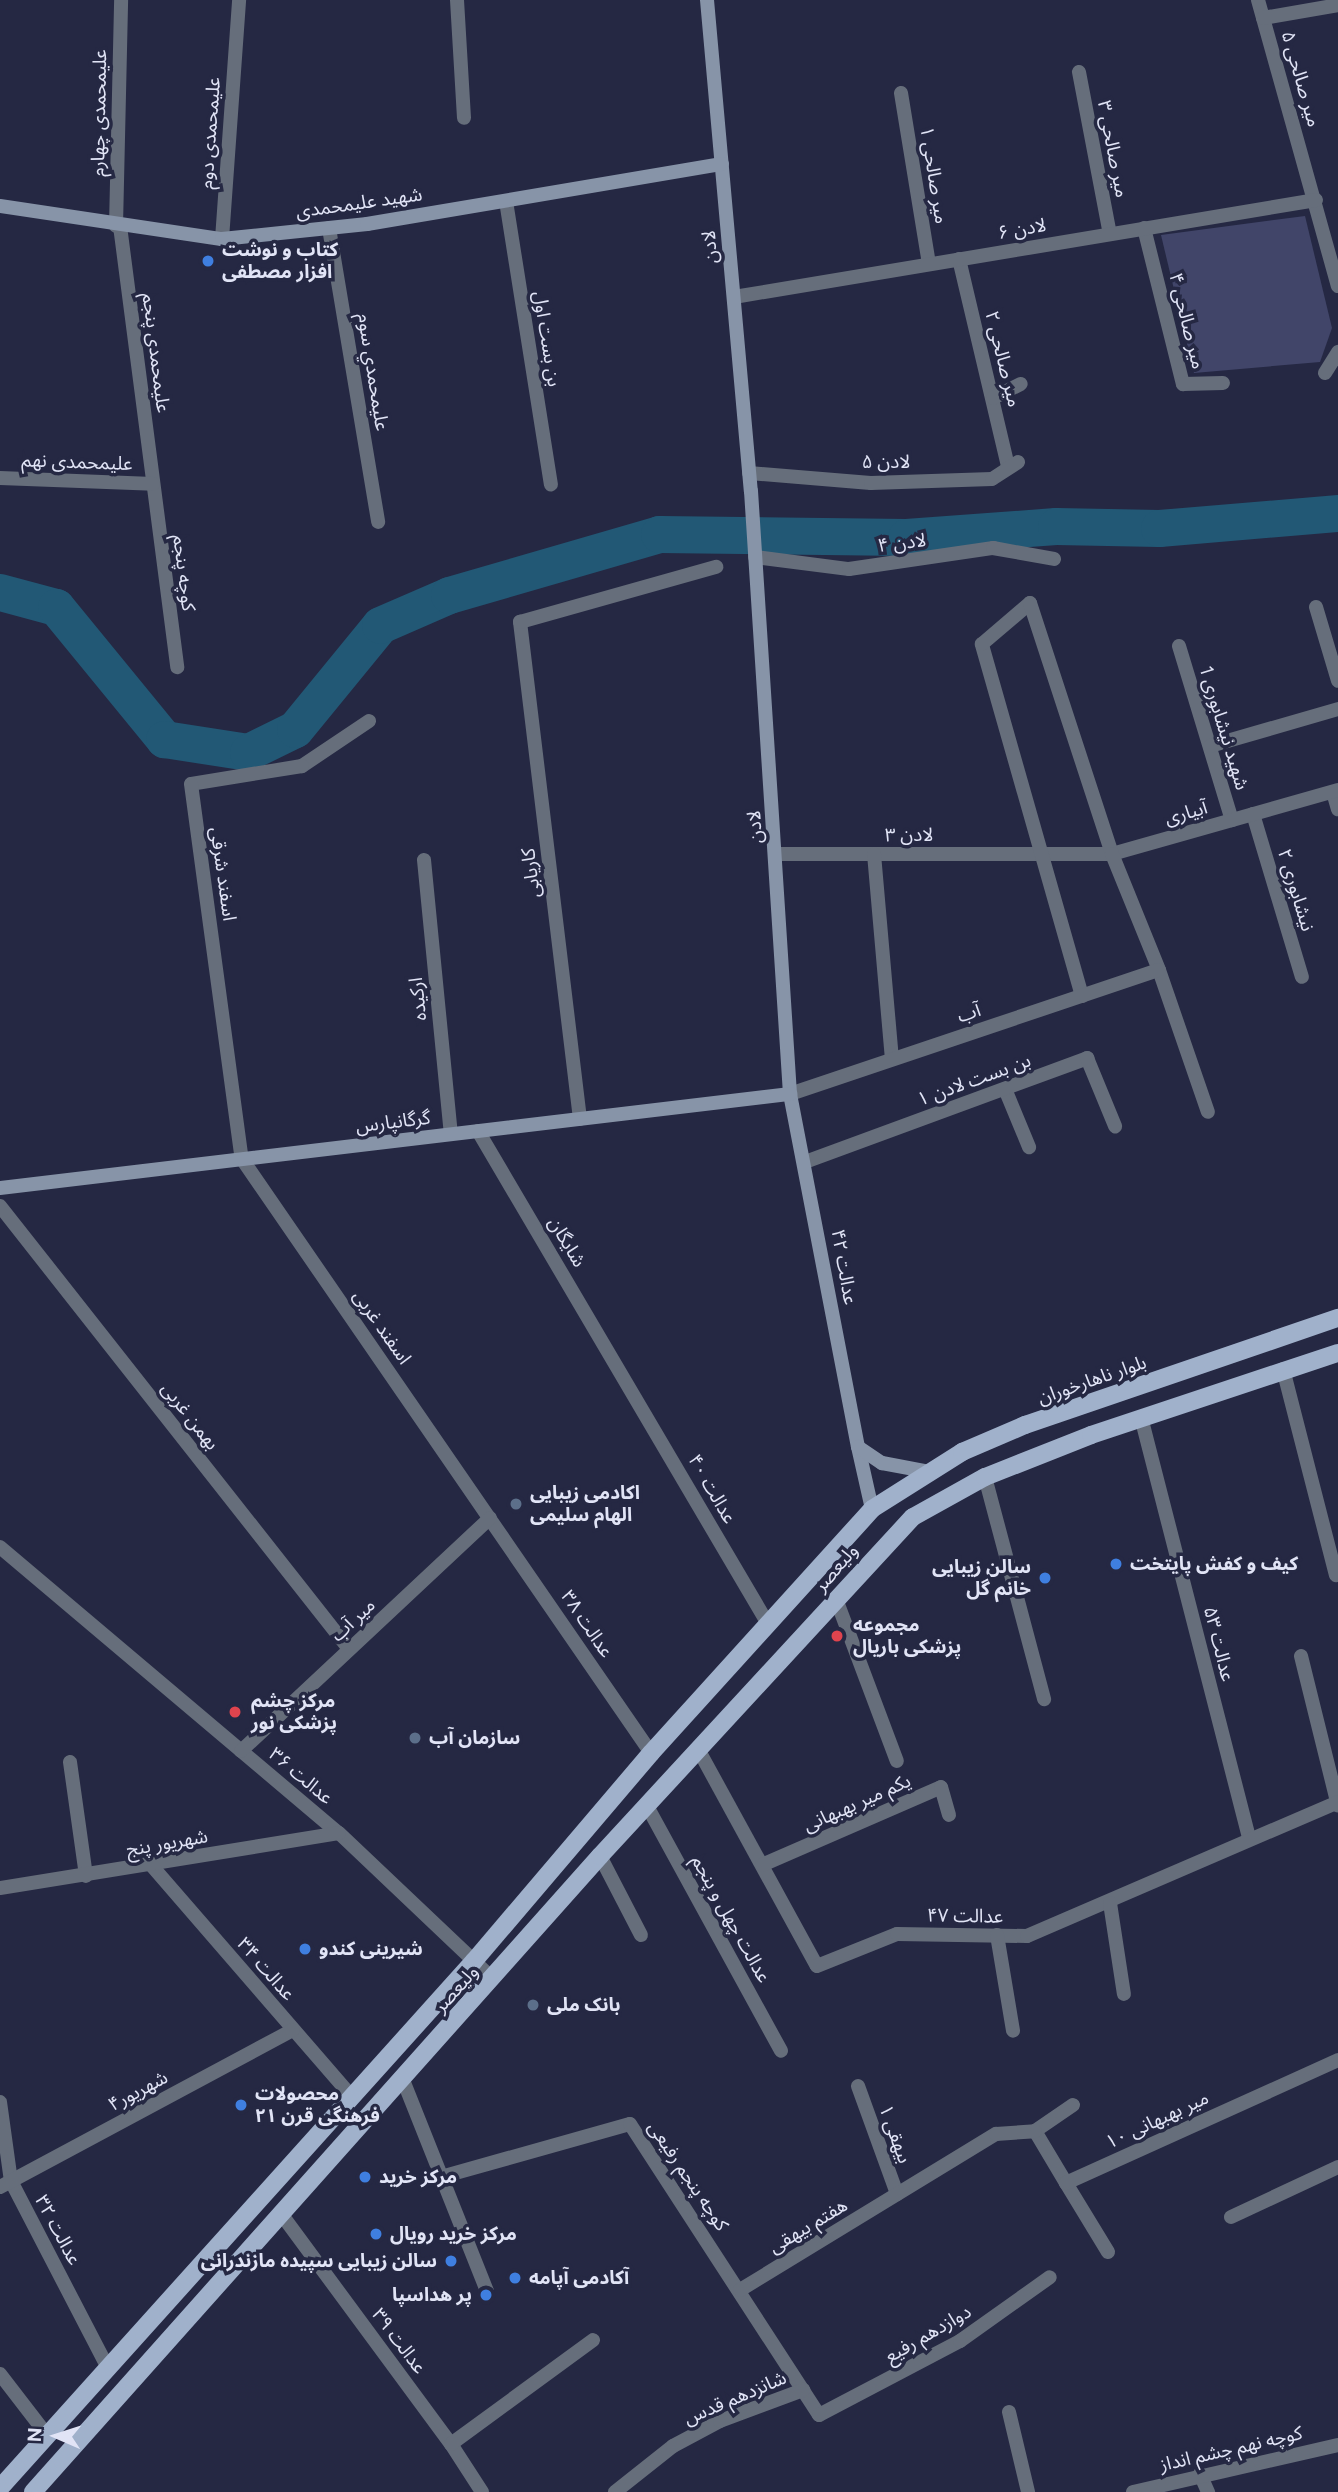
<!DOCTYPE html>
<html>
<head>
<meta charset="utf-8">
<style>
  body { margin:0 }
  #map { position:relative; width:1338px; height:2492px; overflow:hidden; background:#252843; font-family:Figtree,"Noto Sans Arabic",sans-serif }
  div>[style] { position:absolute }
  .green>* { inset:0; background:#414569 }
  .river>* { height:37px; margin:-18.5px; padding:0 18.5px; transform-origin:18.5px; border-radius:18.5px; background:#225875 }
  .minor>* { height:14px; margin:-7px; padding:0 7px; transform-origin:7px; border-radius:7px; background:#666e7b }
  .secondary>* { height:14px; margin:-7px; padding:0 7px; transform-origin:7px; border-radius:7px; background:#8794a8 }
  .primary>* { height:18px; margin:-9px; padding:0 9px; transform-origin:9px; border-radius:9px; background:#a0b1cb }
  .dots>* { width:19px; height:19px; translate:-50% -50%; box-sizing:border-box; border:4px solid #252843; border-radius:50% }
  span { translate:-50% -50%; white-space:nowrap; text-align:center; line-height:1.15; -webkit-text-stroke:7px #252843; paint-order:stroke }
  .street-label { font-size:19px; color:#e1e4f6 }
  .poi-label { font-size:19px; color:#e1e4f6; font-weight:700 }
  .left { translate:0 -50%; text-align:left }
  .right { translate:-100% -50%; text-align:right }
  .north { position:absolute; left:21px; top:2401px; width:70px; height:70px; -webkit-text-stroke:5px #252843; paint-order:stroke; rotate:273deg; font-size:19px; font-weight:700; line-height:28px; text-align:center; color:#e1e4f6 }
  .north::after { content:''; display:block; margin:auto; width:24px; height:32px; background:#e1e4f6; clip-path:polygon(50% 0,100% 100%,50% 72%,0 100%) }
</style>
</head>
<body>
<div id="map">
  <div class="green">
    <i style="clip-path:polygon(1305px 216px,1332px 328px,1320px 362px,1194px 373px,1161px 235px)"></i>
  </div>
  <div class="river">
    <i style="left:0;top:592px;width:58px;rotate:15deg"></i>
    <i style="left:56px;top:607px;width:171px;rotate:50.7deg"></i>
    <i style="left:164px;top:739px;width:85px;rotate:8.8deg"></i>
    <i style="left:248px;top:752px;width:52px;rotate:-26.1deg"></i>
    <i style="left:295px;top:729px;width:134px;rotate:-50.7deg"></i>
    <i style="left:380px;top:625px;width:75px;rotate:-23.5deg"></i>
    <i style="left:449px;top:595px;width:219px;rotate:-16.2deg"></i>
    <i style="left:659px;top:534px;width:247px;rotate:0.7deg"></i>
    <i style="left:906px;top:537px;width:150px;rotate:-4.2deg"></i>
    <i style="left:1056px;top:526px;width:103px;rotate:1.1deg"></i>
    <i style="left:1159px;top:528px;width:180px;rotate:-4.8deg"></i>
  </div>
  <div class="minor">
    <i style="left:457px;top:0;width:118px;rotate:86.6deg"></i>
    <i style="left:1258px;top:0;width:297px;rotate:74.4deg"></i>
    <i style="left:1263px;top:18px;width:76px;rotate:-9.8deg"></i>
    <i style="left:1079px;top:72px;width:165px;rotate:79.2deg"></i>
    <i style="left:901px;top:93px;width:173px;rotate:80.7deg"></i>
    <i style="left:506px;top:201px;width:287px;rotate:81deg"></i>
    <i style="left:116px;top:226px;width:226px;rotate:-88.7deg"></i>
    <i style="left:120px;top:226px;width:445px;rotate:82.6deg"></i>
    <i style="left:329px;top:228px;width:298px;rotate:80.5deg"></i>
    <i style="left:1144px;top:228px;width:161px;rotate:76deg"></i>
    <i style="left:1183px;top:384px;width:40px;rotate:-1.4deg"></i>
    <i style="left:222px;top:239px;width:240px;rotate:-85.9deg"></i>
    <i style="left:959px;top:259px;width:214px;rotate:76.7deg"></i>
    <i style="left:734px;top:297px;width:590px;rotate:-9.46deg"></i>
    <i style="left:1325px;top:373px;width:25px;rotate:-58deg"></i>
    <i style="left:993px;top:398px;width:31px;rotate:-27deg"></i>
    <i style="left:749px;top:473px;width:122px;rotate:4.7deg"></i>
    <i style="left:871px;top:483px;width:121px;rotate:-1.9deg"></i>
    <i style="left:992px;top:479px;width:31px;rotate:-33deg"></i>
    <i style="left:0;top:478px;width:153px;rotate:2.2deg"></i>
    <i style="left:755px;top:557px;width:95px;rotate:7.3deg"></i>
    <i style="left:849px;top:569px;width:146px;rotate:-8.3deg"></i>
    <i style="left:993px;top:548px;width:62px;rotate:10.2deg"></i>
    <i style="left:1316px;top:607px;width:77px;rotate:73.4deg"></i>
    <i style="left:1179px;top:646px;width:182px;rotate:73.1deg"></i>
    <i style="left:369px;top:721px;width:81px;rotate:146.1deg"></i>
    <i style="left:302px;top:766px;width:112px;rotate:170.8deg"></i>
    <i style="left:191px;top:784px;width:378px;rotate:82.3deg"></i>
    <i style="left:242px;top:1159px;width:721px;rotate:55.45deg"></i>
    <i style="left:1210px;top:746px;width:133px;rotate:-16.1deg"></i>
    <i style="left:1333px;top:792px;width:18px;rotate:74deg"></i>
    <i style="left:1253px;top:814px;width:170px;rotate:73.3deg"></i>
    <i style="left:777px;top:854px;width:335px"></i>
    <i style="left:1112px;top:854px;width:235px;rotate:-15.8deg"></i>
    <i style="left:874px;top:854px;width:206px;rotate:85deg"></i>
    <i style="left:424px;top:860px;width:275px;rotate:84.4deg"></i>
    <i style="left:1082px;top:996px;width:366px;rotate:-105.9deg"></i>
    <i style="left:982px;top:644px;width:63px;rotate:-40.5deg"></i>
    <i style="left:1030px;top:603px;width:264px;rotate:71.9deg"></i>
    <i style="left:1112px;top:854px;width:125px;rotate:67.9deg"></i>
    <i style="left:1159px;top:970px;width:150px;rotate:71deg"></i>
    <i style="left:1005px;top:1089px;width:63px;rotate:67.5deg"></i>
    <i style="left:790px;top:1094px;width:389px;rotate:-18.6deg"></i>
    <i style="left:580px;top:1119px;width:501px;rotate:-96.88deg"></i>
    <i style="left:520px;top:622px;width:204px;rotate:-15.7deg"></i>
    <i style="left:478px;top:1131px;width:572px;rotate:59.53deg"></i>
    <i style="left:805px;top:1162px;width:301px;rotate:-20.2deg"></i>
    <i style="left:1087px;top:1058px;width:74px;rotate:67.6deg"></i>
    <i style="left:0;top:1206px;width:564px;rotate:51.77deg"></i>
    <i style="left:1283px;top:1369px;width:213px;rotate:75.6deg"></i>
    <i style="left:1141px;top:1417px;width:436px;rotate:75.6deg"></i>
    <i style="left:985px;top:1477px;width:230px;rotate:75.1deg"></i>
    <i style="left:0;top:1547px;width:444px;rotate:40.2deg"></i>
    <i style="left:339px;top:1833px;width:212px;rotate:43.5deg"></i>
    <i style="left:836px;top:1599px;width:173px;rotate:69.4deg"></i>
    <i style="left:1301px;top:1656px;width:154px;rotate:76.1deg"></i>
    <i style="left:698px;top:1749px;width:247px;rotate:61.3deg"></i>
    <i style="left:817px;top:1966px;width:86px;rotate:-21.8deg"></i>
    <i style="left:897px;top:1934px;width:130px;rotate:0.9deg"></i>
    <i style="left:1027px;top:1936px;width:339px;rotate:-23.3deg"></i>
    <i style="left:241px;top:1751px;width:341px;rotate:-43.1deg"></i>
    <i style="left:70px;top:1762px;width:115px;rotate:82deg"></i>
    <i style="left:647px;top:1806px;width:279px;rotate:61.3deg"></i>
    <i style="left:600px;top:1856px;width:89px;rotate:62.6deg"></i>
    <i style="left:762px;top:1865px;width:195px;rotate:-23.5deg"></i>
    <i style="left:941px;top:1787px;width:29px;rotate:74deg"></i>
    <i style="left:152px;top:1866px;width:306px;rotate:49.1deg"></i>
    <i style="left:0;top:1888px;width:343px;rotate:-9.2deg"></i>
    <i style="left:1110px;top:1903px;width:92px;rotate:81.3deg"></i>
    <i style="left:997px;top:1935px;width:97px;rotate:80.5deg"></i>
    <i style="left:403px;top:2080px;width:227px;rotate:68.3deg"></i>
    <i style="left:858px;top:2086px;width:115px;rotate:70.1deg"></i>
    <i style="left:0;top:2102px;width:80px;rotate:82.1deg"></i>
    <i style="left:11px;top:2181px;width:211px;rotate:62.6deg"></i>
    <i style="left:1035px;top:2131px;width:61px;rotate:59.2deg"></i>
    <i style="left:1035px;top:2131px;width:46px;rotate:-34.4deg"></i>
    <i style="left:441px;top:2177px;width:196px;rotate:-15.7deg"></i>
    <i style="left:630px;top:2124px;width:347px;rotate:57deg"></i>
    <i style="left:819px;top:2415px;width:159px;rotate:-27.7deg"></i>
    <i style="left:960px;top:2341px;width:110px;rotate:-35.4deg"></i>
    <i style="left:0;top:2187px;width:332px;rotate:-28.2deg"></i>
    <i style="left:282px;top:2215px;width:285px;rotate:53.6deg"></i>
    <i style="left:451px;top:2444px;width:57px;rotate:57.1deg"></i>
    <i style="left:1231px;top:2217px;width:118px;rotate:-25deg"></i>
    <i style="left:1108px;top:2252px;width:81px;rotate:-121.3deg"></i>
    <i style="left:1066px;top:2183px;width:299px;rotate:-24.3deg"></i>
    <i style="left:740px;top:2290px;width:300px;rotate:-31.4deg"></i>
    <i style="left:996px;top:2134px;width:39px;rotate:-4deg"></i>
    <i style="left:0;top:2374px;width:77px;rotate:52.4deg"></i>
    <i style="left:1009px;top:2412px;width:82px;rotate:76.6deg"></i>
    <i style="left:451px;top:2444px;width:176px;rotate:-36.2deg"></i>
    <i style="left:1200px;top:2474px;width:20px;rotate:66deg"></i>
    <i style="left:615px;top:2492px;width:74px;rotate:-38.4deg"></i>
    <i style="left:673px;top:2446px;width:53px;rotate:-28deg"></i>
    <i style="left:720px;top:2421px;width:89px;rotate:-20.5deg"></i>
    <i style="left:1133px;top:2492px;width:210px;rotate:-12.9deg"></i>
  </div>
  <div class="secondary">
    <i style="left:707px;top:0;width:493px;rotate:84.9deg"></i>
    <i style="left:751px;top:491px;width:604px;rotate:86.3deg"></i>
    <i style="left:790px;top:1094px;width:359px;rotate:79.1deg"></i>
    <i style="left:0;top:206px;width:224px;rotate:8.5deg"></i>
    <i style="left:222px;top:239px;width:146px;rotate:-5.9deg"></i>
    <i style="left:367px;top:224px;width:360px;rotate:-9.6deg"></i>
    <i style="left:0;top:1188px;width:796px;rotate:-6.79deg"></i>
    <i style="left:872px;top:1509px;width:64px;rotate:-102.7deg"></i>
    <i style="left:858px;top:1447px;width:29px;rotate:34deg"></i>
    <i style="left:882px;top:1463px;width:48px;rotate:10.8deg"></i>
  </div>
  <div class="primary">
    <i style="left:0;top:2488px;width:709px;rotate:-48.03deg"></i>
    <i style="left:474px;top:1961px;width:273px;rotate:-49.6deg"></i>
    <i style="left:651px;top:1753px;width:329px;rotate:-47.8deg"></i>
    <i style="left:872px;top:1509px;width:107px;rotate:-32.3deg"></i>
    <i style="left:962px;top:1452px;width:69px;rotate:-23.2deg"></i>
    <i style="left:1025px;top:1425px;width:331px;rotate:-18.9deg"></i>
    <i style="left:33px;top:2492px;width:852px;rotate:-48.28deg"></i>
    <i style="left:600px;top:1856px;width:461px;rotate:-47.3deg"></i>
    <i style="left:913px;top:1517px;width:82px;rotate:-29.1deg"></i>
    <i style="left:985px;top:1477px;width:114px;rotate:-21.6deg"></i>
    <i style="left:1091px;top:1435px;width:260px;rotate:-18.4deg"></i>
  </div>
  <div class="dots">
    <i style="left:208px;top:261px;background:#3f7fe0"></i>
    <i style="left:516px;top:1504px;background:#5c6f8a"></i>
    <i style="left:1116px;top:1564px;background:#3f7fe0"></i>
    <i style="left:1045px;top:1578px;background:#3f7fe0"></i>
    <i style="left:837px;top:1636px;background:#e0444e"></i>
    <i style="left:235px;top:1712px;background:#e0444e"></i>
    <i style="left:415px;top:1738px;background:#5c6f8a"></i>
    <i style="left:305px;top:1949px;background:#3f7fe0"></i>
    <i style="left:533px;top:2005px;background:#5c6f8a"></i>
    <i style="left:241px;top:2105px;background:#3f7fe0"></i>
    <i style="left:365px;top:2177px;background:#3f7fe0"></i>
    <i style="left:376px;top:2234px;background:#3f7fe0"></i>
    <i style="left:451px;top:2261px;background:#3f7fe0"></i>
    <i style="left:515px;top:2278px;background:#3f7fe0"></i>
    <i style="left:486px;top:2295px;background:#3f7fe0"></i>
  </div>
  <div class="street-label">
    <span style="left:1301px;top:79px;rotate:74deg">۵ میر صالحی</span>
    <span style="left:99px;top:113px;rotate:-89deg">علیمحمدی چهارم</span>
    <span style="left:210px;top:133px;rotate:-86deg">علیمحمدی دوم</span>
    <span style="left:1113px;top:149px;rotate:79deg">۳ میر صالحی</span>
    <span style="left:934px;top:175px;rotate:81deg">۱ میر صالحی</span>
    <span style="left:359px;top:203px;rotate:-8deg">شهید علیمحمدی</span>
    <span style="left:1022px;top:229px;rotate:-10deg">۶ لادن</span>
    <span style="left:710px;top:247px;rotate:-95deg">لادن</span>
    <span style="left:1187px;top:321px;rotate:76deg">۴ میر صالحی</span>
    <span style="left:547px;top:339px;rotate:81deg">بن بست اول</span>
    <span style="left:156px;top:353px;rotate:83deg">علیمحمدی پنجم</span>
    <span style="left:1003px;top:359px;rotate:76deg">۲ میر صالحی</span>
    <span style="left:373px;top:372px;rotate:81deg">عليمحمدي سوم</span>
    <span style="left:77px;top:462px;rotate:2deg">علیمحمدی نهم</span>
    <span style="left:886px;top:462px">۵ لادن</span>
    <span style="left:902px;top:543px;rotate:-7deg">۴ لادن</span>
    <span style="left:184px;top:573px;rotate:83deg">کوچه پنجم</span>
    <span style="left:1224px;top:728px;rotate:73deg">شهید نیشابوری 1</span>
    <span style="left:1186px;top:813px;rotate:-16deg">آبیاری</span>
    <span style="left:755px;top:827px;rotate:-94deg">لادن</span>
    <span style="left:909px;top:835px">۳ لادن</span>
    <span style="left:531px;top:873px;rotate:-97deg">کاریابی</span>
    <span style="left:223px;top:874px;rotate:82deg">اسفند شرقی</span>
    <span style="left:1296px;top:890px;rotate:73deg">نیشابوری ۲</span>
    <span style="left:418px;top:999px;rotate:-96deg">ارکیده</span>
    <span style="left:969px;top:1013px;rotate:-18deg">آب</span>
    <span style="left:974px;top:1080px;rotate:-20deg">۱ بن بست لادن</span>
    <span style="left:393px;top:1122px;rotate:-7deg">گرگانپارس</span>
    <span style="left:567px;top:1242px;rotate:59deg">شایگان</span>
    <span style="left:844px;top:1267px;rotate:80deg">عدالت ۴۲</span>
    <span style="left:382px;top:1327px;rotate:55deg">اسفند غربی</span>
    <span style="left:1092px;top:1380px;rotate:-19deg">بلوار ناهارخوران</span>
    <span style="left:190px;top:1416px;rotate:52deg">بهمن غربی</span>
    <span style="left:712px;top:1489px;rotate:60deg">عدالت ۴۰</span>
    <span style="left:836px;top:1568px;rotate:-49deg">ولیعصر</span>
    <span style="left:353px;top:1620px;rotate:-43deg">میر آب</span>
    <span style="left:587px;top:1624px;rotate:56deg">عدالت ۳۸</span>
    <span style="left:1219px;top:1644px;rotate:76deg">عدالت ۵۳</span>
    <span style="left:301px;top:1776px;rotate:40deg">عدالت ۳۶</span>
    <span style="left:857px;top:1803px;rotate:-24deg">یکم میر بهبهانی</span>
    <span style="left:167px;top:1843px;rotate:-10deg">شهریور پنج</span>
    <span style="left:965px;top:1916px;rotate:1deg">عدالت ۴۷</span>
    <span style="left:731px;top:1919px;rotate:61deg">عدالت چهل و پنجم</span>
    <span style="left:266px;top:1969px;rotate:49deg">عدالت ۳۴</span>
    <span style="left:456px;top:1989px;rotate:-48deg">ولیعصر</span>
    <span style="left:138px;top:2091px;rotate:-28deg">شهریور۴</span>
    <span style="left:1157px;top:2120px;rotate:-25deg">۱۰ میر بهبهانی</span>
    <span style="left:895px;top:2134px;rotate:70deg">بیهقی ۱</span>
    <span style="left:688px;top:2176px;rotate:56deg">کوچه پنجم رفیعی</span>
    <span style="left:808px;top:2226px;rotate:-31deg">هفتم بیهقی</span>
    <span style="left:58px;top:2230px;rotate:62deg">عدالت ۳۲</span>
    <span style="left:928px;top:2334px;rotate:-30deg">دوازدهم رفیع</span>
    <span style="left:399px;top:2341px;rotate:53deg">عدالت ۳۹</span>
    <span style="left:735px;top:2398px;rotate:-23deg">شانزدهم قدس</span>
    <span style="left:1231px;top:2449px;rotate:-13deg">کوچه نهم چشم انداز</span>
  </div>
  <div class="poi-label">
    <span class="left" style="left:222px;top:261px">کتاب و نوشت<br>افزار مصطفی</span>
    <span class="left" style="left:530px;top:1504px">اکادمی زیبایی<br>الهام سلیمی</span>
    <span class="left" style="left:1130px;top:1564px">کیف و کفش پایتخت</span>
    <span class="right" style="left:1031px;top:1578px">سالن زیبایی<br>خانم گل</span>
    <span class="left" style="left:853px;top:1636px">مجموعه<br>پزشکی باریال</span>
    <span class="left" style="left:251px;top:1712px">مرکز چشم<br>پزشکی نور</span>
    <span class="left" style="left:429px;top:1738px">سازمان آب</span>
    <span class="left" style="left:319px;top:1949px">شیرینی کندو</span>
    <span class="left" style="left:547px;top:2005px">بانک ملی</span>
    <span class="left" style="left:255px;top:2105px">محصولات<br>فرهنگی قرن ۲۱</span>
    <span class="left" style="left:379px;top:2177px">مرکز خرید</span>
    <span class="left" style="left:390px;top:2234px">مرکز خرید رویال</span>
    <span class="right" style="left:437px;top:2261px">سالن زیبایی سپیده مازندرانی</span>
    <span class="left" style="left:529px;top:2278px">آکادمی آپامه</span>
    <span class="right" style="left:472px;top:2295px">پر هداسپا</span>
  </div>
  <div class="north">N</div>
</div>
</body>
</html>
